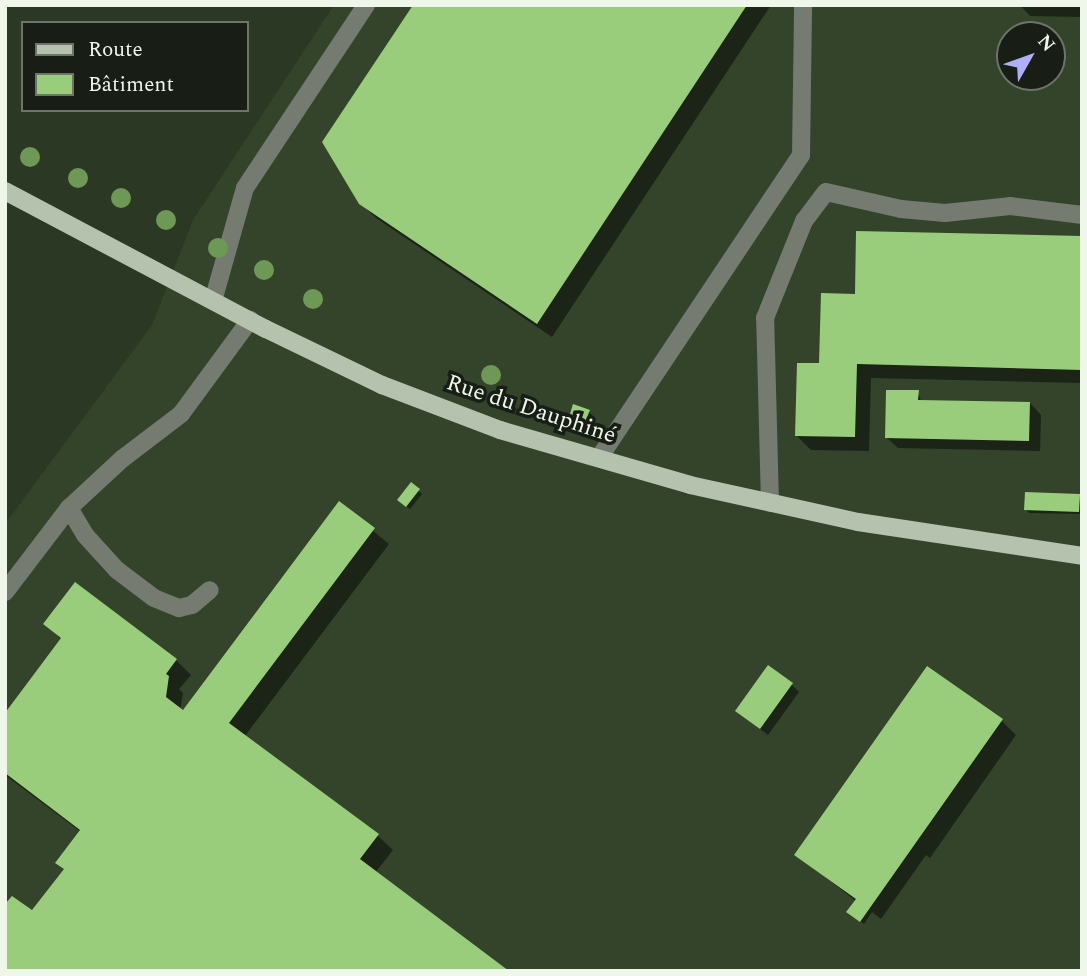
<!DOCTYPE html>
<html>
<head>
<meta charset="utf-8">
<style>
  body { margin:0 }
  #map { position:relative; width:1087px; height:976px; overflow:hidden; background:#2b3824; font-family:Spectral,serif }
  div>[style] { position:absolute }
  .built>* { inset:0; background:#33442a }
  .shadow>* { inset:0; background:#0007 }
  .building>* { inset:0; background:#99cd7c }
  .minor>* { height:18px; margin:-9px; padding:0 9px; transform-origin:9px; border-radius:9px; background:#757b71 }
  .major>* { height:18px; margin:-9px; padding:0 9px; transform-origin:9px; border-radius:9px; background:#b5c2ae }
  .trees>* { width:20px; height:20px; margin:-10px; border-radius:50%; background:#6d9856 }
  span { translate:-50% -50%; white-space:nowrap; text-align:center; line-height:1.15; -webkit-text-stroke:7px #181d15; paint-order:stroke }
  .street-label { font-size:23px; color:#eff7ea }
  .frame { position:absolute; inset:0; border:7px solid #eff7ea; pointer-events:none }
  .legend { position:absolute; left:21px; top:21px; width:228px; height:91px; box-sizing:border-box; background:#181d15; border:2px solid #6e746a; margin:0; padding:9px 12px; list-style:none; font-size:21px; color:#eff7ea }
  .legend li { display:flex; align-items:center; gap:14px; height:35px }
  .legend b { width:35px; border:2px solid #6e746a }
  .north { position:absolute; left:996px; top:21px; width:70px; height:70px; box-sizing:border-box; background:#181d15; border:2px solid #6e746a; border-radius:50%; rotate:50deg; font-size:19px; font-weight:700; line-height:28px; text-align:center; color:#eff7ea }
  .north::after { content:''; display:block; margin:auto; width:24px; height:32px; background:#b0aefa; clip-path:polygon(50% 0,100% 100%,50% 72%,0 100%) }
</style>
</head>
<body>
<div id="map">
  <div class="built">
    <i style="clip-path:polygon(evenodd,334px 5px,1082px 5px,1082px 971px,5px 971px,5px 524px,152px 325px,193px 220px,334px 5px,1010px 35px,1052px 35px,1052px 77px,1010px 77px,1010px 35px)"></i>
  </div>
  <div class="shadow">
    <i style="clip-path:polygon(415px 5px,771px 5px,552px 337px,376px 218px,360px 203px)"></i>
    <i style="clip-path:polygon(1020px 5px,1082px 5px,1082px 17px,1030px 16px)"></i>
    <i style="clip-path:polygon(1082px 238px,1082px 383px,871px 378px,869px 451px,811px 450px,796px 435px,821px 365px,856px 296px)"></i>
    <i style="clip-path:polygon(918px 392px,921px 401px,1030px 403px,1041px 415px,1040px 451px,898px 448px,886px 437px)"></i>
    <i style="clip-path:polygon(589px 412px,592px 415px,589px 422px,572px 414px)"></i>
    <i style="clip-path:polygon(411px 484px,422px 494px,410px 509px,402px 503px)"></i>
    <i style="clip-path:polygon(1079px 496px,1082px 514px,1029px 513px,1026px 509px)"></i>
    <i style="clip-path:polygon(339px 503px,389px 544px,245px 736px,378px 836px,393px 850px,375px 873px,33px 913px,66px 869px,81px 832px,5px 775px,5px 716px,62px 640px,46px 624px,176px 660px,191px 675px,179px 689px,183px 693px,180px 710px,183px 712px)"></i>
    <i style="clip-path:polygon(791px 684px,799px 692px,768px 735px,737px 711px)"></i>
    <i style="clip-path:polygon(1002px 721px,1016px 735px,930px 858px,926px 855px,881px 919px,872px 912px,864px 924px,852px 915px,856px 901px,797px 855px)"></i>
  </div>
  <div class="building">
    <i style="clip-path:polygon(413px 5px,747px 5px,537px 324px,359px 204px,322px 142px)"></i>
    <i style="clip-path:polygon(856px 231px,1082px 236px,1082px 370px,857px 364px,855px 437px,795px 436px,797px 363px,819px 363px,821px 293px,855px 294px)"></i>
    <i style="clip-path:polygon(886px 390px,919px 390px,918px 400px,1030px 402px,1029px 441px,885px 438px)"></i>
    <i style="clip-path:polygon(573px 404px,590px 410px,586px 420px,570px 414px)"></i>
    <i style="clip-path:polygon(411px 482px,420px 489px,406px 507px,397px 500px)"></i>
    <i style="clip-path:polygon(1025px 492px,1080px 494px,1079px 512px,1024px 510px)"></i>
    <i style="clip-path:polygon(339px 501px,375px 528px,229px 723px,379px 834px,360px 859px,509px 971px,5px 971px,5px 904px,12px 896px,32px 910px,64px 869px,55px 863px,80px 830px,5px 773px,5px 713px,61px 638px,43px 624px,75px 582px,177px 659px,166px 674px,169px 676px,166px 697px,183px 710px)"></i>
    <i style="clip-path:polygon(768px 665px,793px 683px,760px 729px,735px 711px)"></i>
    <i style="clip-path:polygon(927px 666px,1003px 719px,860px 922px,846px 912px,856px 899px,794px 855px)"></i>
  </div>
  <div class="minor">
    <i style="left:213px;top:301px;width:117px;rotate:-74.2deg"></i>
    <i style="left:245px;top:188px;width:219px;rotate:-56.5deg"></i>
    <i style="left:599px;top:458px;width:364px;rotate:-56.3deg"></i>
    <i style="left:801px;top:155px;width:150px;rotate:-89.2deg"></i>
    <i style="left:770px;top:503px;width:185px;rotate:-91.5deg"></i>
    <i style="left:765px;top:318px;width:105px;rotate:-68.1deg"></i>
    <i style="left:804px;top:221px;width:36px;rotate:-53deg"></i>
    <i style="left:826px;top:192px;width:77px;rotate:12.8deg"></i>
    <i style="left:901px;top:209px;width:44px;rotate:5.2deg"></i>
    <i style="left:945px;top:213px;width:65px;rotate:-6.1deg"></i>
    <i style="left:1010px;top:206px;width:73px;rotate:7.1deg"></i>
    <i style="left:69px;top:508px;width:31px;rotate:59deg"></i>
    <i style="left:85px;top:535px;width:47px;rotate:47.6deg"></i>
    <i style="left:117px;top:570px;width:46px;rotate:37.1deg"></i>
    <i style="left:154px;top:598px;width:27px;rotate:22deg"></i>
    <i style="left:179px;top:608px;width:13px;rotate:-13deg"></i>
    <i style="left:192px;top:605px;width:23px;rotate:-40deg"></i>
    <i style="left:5px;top:592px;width:106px;rotate:-52.7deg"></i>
    <i style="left:69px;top:508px;width:72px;rotate:-42.8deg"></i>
    <i style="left:122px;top:459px;width:74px;rotate:-37.3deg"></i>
    <i style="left:181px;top:414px;width:117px;rotate:-53.7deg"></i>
  </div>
  <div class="major">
    <i style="left:5px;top:191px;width:295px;rotate:27.9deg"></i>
    <i style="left:266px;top:329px;width:129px;rotate:25.8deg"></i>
    <i style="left:382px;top:385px;width:126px;rotate:20.9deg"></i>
    <i style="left:500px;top:430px;width:198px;rotate:16.1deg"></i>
    <i style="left:690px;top:485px;width:172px;rotate:12.4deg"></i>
    <i style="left:858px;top:522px;width:227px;rotate:8.6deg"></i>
  </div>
  <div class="trees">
    <i style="left:30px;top:157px"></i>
    <i style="left:78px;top:178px"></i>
    <i style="left:121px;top:198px"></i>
    <i style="left:166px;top:220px"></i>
    <i style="left:218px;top:248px"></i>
    <i style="left:264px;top:270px"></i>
    <i style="left:313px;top:299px"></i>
    <i style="left:491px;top:375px"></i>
  </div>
  <div class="street-label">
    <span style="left:531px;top:410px;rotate:18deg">Rue du Dauphiné</span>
  </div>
  <div class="frame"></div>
  <ul class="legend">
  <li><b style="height:9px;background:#b5c2ae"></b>Route</li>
  <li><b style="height:19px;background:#99cd7c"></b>Bâtiment</li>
  </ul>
  <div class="north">N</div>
</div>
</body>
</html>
